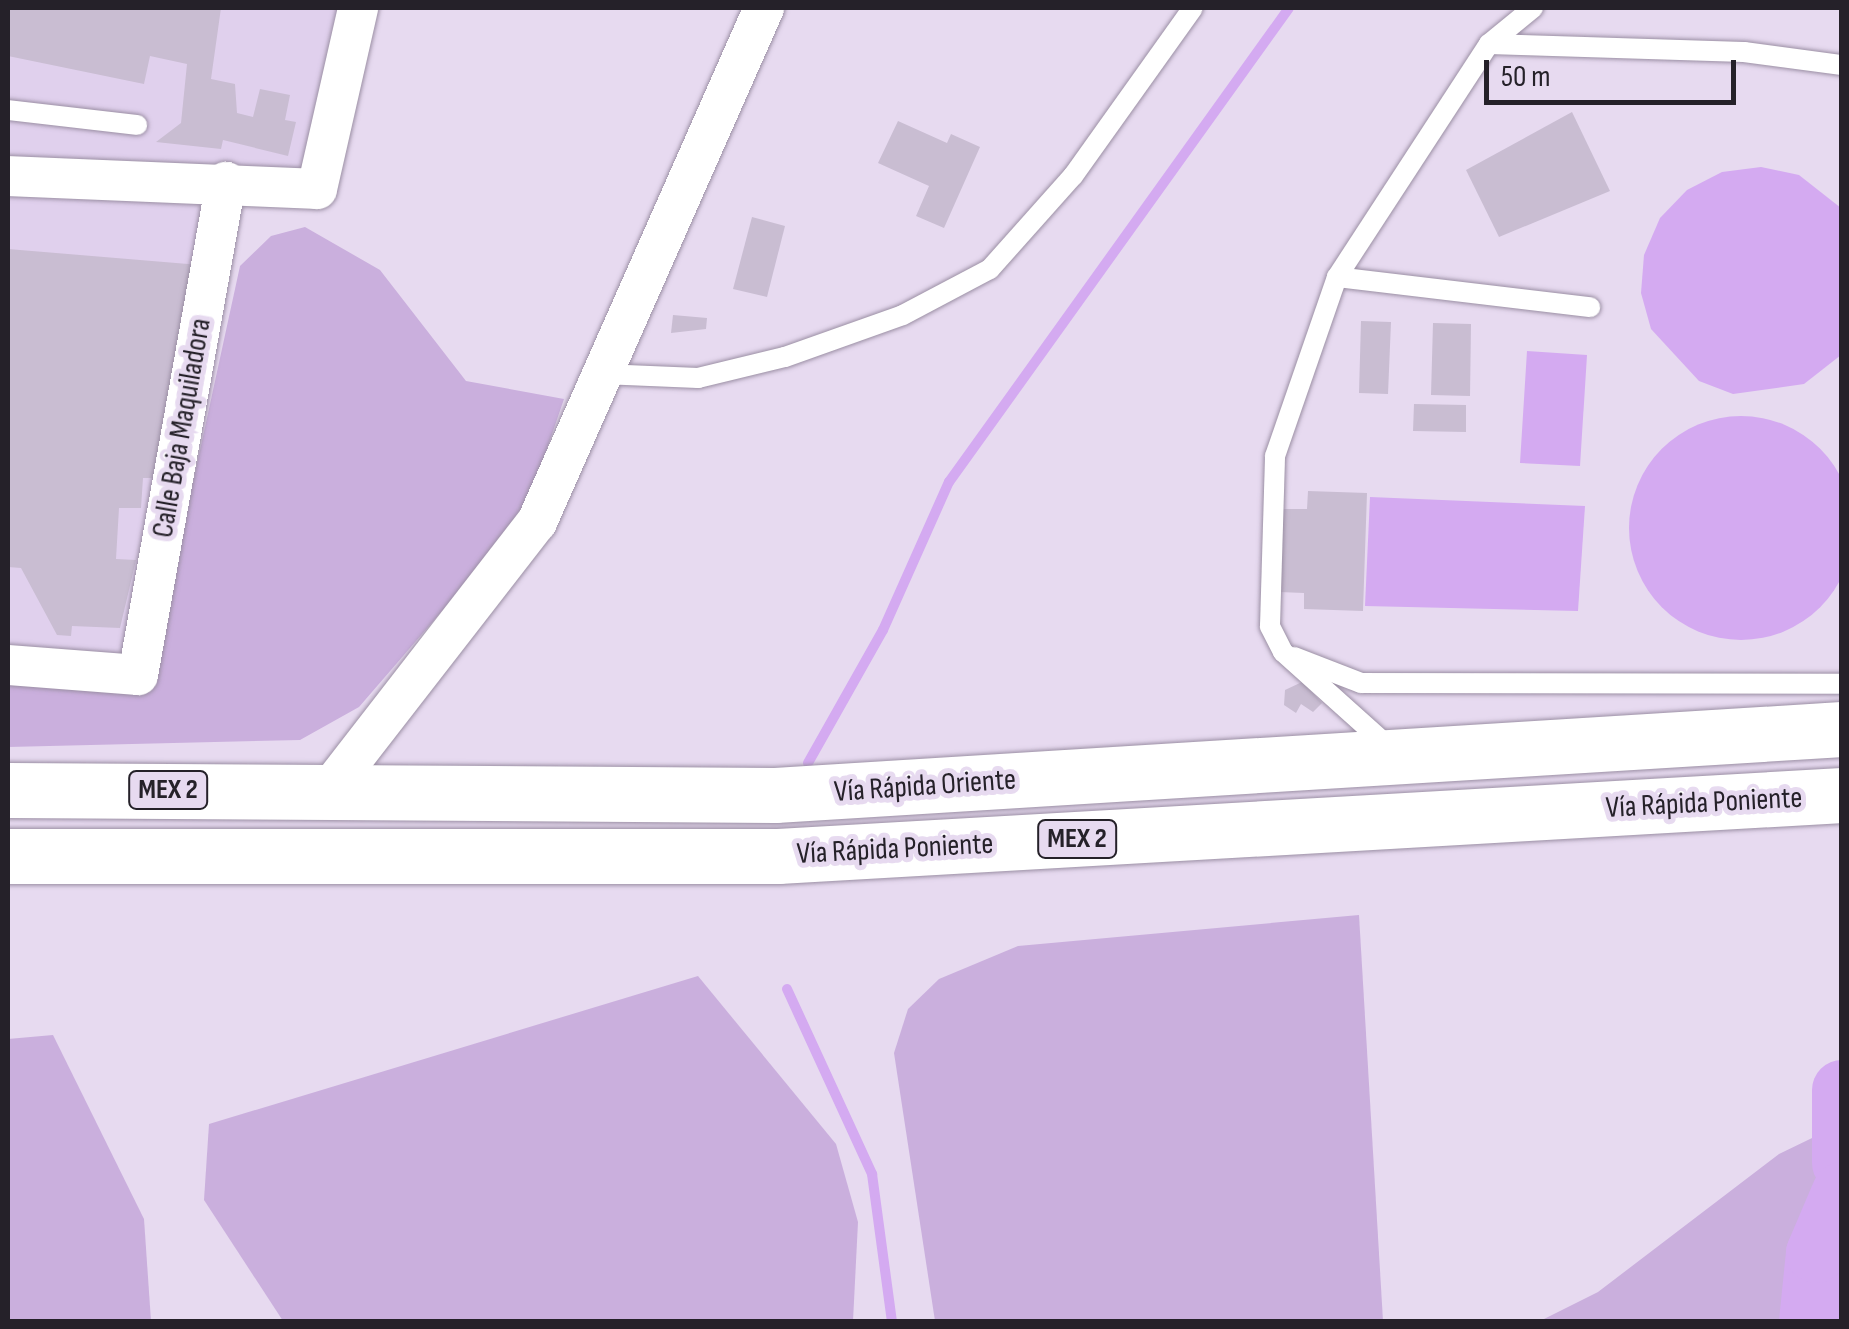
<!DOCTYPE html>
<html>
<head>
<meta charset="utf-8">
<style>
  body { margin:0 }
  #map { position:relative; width:1849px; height:1329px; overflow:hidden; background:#e7daf0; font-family:"Sofia Sans Condensed",sans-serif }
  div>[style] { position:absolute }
  .built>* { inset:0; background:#e0d0ed }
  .green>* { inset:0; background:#caafdd }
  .water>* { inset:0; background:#d4aaf1 }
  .round { border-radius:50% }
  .stream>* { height:10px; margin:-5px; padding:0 5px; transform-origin:5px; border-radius:5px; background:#d4aaf1 }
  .river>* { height:60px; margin:-30px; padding:0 30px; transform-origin:30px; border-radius:30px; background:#d4aaf1 }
  .building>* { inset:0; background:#c9bdd2 }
  .roads { filter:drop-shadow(0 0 2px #9b8fa4) drop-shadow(0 0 2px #9b8fa4) }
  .service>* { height:20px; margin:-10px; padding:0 10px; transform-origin:10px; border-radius:10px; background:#fff }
  .minor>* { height:40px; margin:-20px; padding:0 20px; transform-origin:20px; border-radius:20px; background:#fff }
  .trunk>* { height:55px; margin:-27.5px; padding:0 27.5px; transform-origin:27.5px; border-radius:27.5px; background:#fff }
  span { translate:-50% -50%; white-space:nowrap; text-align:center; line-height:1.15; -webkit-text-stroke:10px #e7daf0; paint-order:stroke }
  .shield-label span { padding:2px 8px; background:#e7daf0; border:2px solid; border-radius:8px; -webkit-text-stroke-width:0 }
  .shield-label { font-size:28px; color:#252129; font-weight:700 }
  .street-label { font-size:30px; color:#252129 }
  .frame { position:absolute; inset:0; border:10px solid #252129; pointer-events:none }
  .scale { position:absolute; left:1484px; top:60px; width:252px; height:45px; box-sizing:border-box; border:5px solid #252129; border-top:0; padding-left:12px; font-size:30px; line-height:35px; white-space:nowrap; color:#252129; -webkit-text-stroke:8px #e7daf0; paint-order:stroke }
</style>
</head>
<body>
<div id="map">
  <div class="built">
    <i style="clip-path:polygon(8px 8px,358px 8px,317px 189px,227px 182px,138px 675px,8px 665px)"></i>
  </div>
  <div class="green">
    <i style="clip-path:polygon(305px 227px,380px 270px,466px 381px,564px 399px,524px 516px,359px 707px,300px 740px,8px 747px,8px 678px,149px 685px,240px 266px,271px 236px)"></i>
    <i style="clip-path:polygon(1359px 915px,1383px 1321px,935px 1321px,894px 1053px,908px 1009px,939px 979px,1018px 946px)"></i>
    <i style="clip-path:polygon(698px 976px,836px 1144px,858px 1222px,853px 1321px,283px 1321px,204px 1200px,209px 1124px)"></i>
    <i style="clip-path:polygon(53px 1035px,144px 1219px,151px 1321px,8px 1321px,8px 1039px)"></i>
    <i style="clip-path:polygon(1841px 1124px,1841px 1321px,1540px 1321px,1598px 1292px,1779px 1154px)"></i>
  </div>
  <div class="water">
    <i style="clip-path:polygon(1761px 167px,1799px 175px,1841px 208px,1841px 355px,1804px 384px,1733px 394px,1699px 381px,1651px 329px,1641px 293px,1644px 255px,1660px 218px,1687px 190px,1722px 172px)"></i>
    <i style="clip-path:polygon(1527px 351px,1587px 355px,1580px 466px,1520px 463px)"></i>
    <i class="round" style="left:1629px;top:416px;width:224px;height:224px"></i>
    <i style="clip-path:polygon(1370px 497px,1585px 506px,1578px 611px,1365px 606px)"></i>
  </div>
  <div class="stream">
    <i style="left:808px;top:763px;width:153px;rotate:-60.6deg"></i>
    <i style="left:883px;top:630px;width:162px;rotate:-66deg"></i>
    <i style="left:949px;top:482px;width:583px;rotate:-54.35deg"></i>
    <i style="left:787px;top:989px;width:204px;rotate:65.3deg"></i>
    <i style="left:872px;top:1174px;width:149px;rotate:82.3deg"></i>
  </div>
  <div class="river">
    <i style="left:1842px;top:1090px;width:73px;rotate:90deg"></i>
    <i style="left:1809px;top:1322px;width:69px;rotate:-84.2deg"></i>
    <i style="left:1816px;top:1253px;width:66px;rotate:-66.9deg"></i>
  </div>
  <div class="building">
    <i style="clip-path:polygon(8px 8px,221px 8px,211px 79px,235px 84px,237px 113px,253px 117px,260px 89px,290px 95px,285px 120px,296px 122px,288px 156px,223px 140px,221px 149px,156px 142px,181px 123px,187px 64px,150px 56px,144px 84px,8px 56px)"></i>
    <i style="clip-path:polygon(1572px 112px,1610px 191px,1499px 237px,1466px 170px)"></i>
    <i style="clip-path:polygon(898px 121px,947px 143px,951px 134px,980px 147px,944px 228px,916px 216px,929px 186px,878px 163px)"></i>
    <i style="clip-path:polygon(752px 217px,785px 226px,767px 297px,733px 289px)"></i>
    <i style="clip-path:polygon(8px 249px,200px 265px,154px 478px,143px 478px,141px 508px,119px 508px,116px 559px,136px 560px,120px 628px,72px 626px,71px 636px,57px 635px,21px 568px,8px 567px)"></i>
    <i style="clip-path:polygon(673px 315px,707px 318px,706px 329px,671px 333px)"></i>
    <i style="clip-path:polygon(1361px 321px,1391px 322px,1388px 394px,1359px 393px)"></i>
    <i style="clip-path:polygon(1433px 323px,1471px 324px,1470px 396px,1431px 395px)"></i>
    <i style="clip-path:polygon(1414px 404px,1466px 405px,1466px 432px,1413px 431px)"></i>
    <i style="clip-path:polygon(1308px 491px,1367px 493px,1363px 611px,1304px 609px,1304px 593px,1279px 592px,1282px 509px,1307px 509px)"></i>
    <i style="clip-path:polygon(1302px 682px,1322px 703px,1313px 712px,1301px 704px,1296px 713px,1284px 705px,1285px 690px)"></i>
  </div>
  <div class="roads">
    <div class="service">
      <i style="left:1489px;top:44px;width:255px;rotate:1.8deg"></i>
      <i style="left:1744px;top:52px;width:99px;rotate:7.6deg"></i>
      <i style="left:8px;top:110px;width:130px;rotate:6.6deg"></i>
      <i style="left:1337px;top:277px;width:255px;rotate:6.8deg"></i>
      <i style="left:602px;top:374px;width:96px;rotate:2.4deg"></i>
      <i style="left:698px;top:378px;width:89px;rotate:-13.6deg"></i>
      <i style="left:785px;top:357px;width:125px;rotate:-19.6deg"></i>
      <i style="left:903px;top:315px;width:98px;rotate:-27.9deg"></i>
      <i style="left:990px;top:269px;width:125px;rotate:-48.3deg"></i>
      <i style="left:1073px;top:176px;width:206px;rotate:-54.5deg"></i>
      <i style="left:1294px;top:657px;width:72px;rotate:21.2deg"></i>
      <i style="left:1361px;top:683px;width:481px;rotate:0.1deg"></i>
      <i style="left:1390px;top:748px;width:144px;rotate:-138.1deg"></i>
      <i style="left:1283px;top:652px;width:29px;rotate:-117deg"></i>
      <i style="left:1270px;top:626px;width:170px;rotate:-88.3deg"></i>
      <i style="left:1275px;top:456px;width:189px;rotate:-70.9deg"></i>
      <i style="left:1337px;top:277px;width:278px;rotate:-56.9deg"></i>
      <i style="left:1489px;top:44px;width:57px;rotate:-39.3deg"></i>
    </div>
    <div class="minor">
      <i style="left:8px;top:176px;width:309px;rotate:2.4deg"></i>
      <i style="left:317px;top:189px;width:186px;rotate:-77.2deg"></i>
      <i style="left:8px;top:665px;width:130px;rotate:4.4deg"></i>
      <i style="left:138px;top:675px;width:501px;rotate:-79.88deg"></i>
      <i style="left:328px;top:791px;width:341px;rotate:-52.2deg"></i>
      <i style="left:537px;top:522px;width:562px;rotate:-66.17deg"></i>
    </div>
    <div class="trunk">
      <i style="left:8px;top:790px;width:767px;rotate:0.37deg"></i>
      <i style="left:775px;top:795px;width:1069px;rotate:-3.54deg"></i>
      <i style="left:8px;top:856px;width:770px"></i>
      <i style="left:778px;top:856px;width:1066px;rotate:-3.28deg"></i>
    </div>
  </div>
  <div class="shield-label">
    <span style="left:168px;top:790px">MEX 2</span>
    <span style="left:1077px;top:839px">MEX 2</span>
  </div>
  <div class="street-label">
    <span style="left:182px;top:428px;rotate:-80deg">Calle Baja Maquiladora</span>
    <span style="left:925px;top:786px;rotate:-4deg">Vía Rápida Oriente</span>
    <span style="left:1704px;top:803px;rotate:-3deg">Vía Rápida Poniente</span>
    <span style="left:895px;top:849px;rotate:-3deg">Vía Rápida Poniente</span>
  </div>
  <div class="frame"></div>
  <div class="scale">50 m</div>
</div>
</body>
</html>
